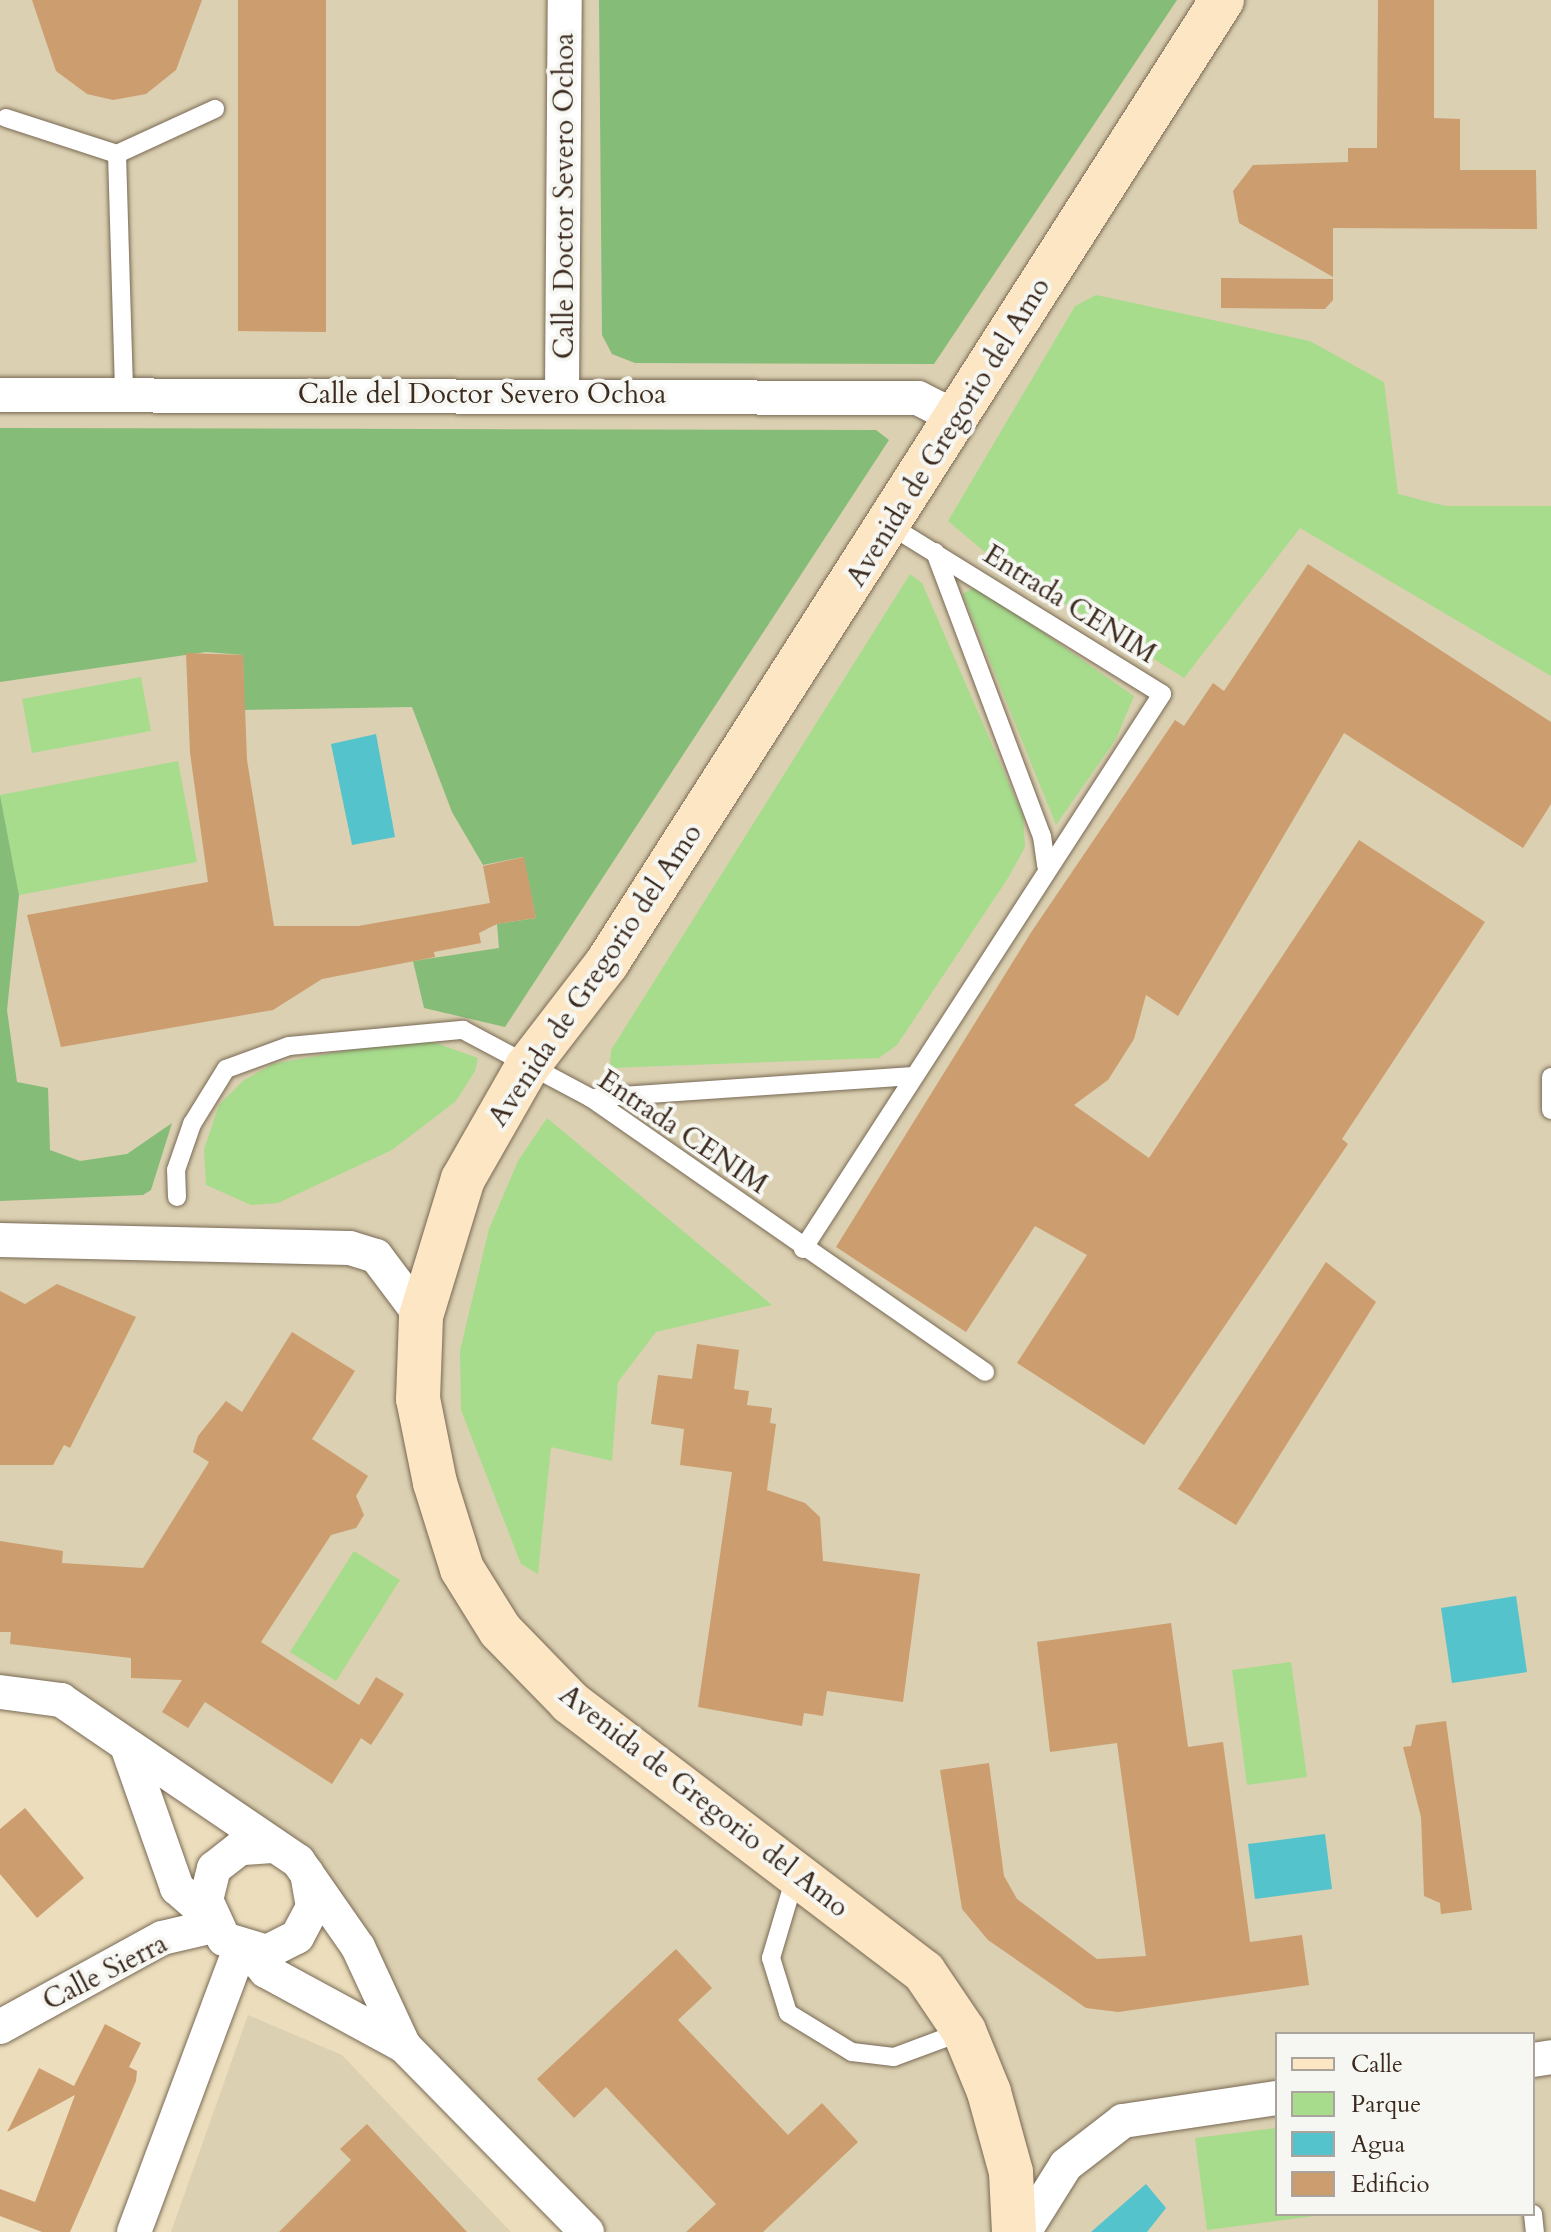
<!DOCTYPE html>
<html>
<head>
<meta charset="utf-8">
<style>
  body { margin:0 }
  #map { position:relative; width:1551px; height:2232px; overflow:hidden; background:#ecdebc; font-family:Cardo,serif }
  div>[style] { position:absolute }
  .built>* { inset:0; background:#dbd0b1 }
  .green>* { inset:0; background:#a7dc8d }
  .forest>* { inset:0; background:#85bc78 }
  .water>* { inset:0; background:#55c3cb }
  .building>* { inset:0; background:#cc9d6f }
  .roads { filter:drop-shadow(0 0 2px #796955) drop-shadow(0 0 2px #796955) }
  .lane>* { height:18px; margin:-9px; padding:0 9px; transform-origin:9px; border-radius:9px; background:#fff }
  .street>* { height:34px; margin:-17px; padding:0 17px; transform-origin:17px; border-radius:17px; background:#fff }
  .secondary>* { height:44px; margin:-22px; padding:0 22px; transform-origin:22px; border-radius:22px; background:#fce6c4 }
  span { translate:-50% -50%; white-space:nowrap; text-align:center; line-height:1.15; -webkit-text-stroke:8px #f6f6f2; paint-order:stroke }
  .street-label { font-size:28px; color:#3b2a1e }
  .legend { position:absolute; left:1275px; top:2032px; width:260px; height:184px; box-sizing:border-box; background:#f6f6f2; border:2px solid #aba49d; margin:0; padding:10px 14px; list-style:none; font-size:24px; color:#3b2a1e }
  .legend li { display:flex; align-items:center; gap:16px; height:40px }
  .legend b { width:40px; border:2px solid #aba49d }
</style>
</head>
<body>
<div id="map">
  <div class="built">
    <i style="clip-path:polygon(evenodd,0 0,1551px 0,1551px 2232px,587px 2232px,404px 2046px,298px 1861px,127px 1746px,0 1692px,0 0,1277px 2034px,1533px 2034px,1533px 2214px,1277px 2214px,1277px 2034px)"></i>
    <i style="clip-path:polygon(248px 2015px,342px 2055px,511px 2232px,171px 2232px)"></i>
  </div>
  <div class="green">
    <i style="clip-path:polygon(1096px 295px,1310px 341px,1384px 382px,1398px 494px,1445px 506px,1551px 506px,1551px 676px,1300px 528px,1184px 678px,992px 558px,948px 521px,1075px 306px)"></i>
    <i style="clip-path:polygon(910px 574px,922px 583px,1023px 816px,1025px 847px,1008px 878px,897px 1045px,879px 1058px,610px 1068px,611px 1050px)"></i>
    <i style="clip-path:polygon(976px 586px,1134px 696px,1116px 739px,1056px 825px,963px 594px)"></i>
    <i style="clip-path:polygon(141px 677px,151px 731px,32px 753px,22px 699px)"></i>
    <i style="clip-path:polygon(178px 761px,197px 862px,19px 895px,0 795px)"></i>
    <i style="clip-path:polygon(419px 1037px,478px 1058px,475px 1071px,456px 1101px,392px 1150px,278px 1203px,251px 1205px,206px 1185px,204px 1149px,219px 1105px,244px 1080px,273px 1064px)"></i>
    <i style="clip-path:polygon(547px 1118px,772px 1305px,656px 1332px,618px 1382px,612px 1461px,551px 1447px,538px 1574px,521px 1564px,461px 1410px,460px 1351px,489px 1229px,518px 1161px)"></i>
    <i style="clip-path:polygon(354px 1551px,400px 1580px,336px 1681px,290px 1652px)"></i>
    <i style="clip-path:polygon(1291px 1662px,1307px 1777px,1247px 1785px,1232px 1670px)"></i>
    <i style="clip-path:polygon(1277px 2128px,1277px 2214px,1330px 2214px,1207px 2230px,1195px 2138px)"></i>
  </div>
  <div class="forest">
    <i style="clip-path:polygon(599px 0,1177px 0,934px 364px,635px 363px,612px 354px,602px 335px)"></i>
    <i style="clip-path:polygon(0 428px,876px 430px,889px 440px,505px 1027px,424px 1008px,413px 961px,499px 948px,497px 924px,536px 918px,523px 857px,483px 865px,452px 812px,412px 707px,244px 710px,243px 655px,206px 652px,0 682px)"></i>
    <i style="clip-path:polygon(0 795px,19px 895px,7px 1010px,17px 1082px,48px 1088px,50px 1150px,80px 1161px,127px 1154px,172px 1123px,151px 1190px,143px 1195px,0 1201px)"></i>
  </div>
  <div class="water">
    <i style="clip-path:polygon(376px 734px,395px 837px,352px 845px,331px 744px)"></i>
    <i style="clip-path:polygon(1516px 1596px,1527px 1672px,1452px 1683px,1441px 1608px)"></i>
    <i style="clip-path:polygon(1325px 1834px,1332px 1889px,1255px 1899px,1248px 1844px)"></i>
    <i style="clip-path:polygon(1146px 2184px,1166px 2208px,1147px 2232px,1091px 2232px)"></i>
  </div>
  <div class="building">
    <i style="clip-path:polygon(32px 0,202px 0,176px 70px,146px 94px,113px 100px,87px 94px,56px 71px)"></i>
    <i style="clip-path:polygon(238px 0,326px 0,326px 332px,238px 331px)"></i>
    <i style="clip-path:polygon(1378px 0,1434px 0,1434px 118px,1460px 119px,1460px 170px,1536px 170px,1537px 229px,1333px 228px,1333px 277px,1239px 223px,1233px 191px,1253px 165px,1348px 162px,1348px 148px,1377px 148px)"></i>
    <i style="clip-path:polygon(1221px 278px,1333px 279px,1333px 300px,1325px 309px,1221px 308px)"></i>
    <i style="clip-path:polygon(1308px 564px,1551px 722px,1551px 804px,1523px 848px,1344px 733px,1178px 1016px,1146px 995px,1134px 1039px,1108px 1080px,1074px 1105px,1149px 1158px,1359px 840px,1485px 922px,1342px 1139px,1348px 1144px,1144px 1445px,1017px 1363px,1087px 1255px,1035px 1226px,966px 1332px,836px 1247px,1032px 931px,1175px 720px,1184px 726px,1213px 683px,1224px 691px)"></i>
    <i style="clip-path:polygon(186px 653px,243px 655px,247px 760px,274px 926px,358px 926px,490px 903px,483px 866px,524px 857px,536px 918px,497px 924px,479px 933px,481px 943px,434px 952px,435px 957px,322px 979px,273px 1010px,61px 1047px,27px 915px,208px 882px,190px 753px)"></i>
    <i style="clip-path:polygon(1326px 1262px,1376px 1302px,1236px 1525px,1178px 1489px)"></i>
    <i style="clip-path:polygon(57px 1284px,136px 1317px,70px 1448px,64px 1445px,53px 1465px,0 1465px,0 1291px,25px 1304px)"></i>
    <i style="clip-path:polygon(292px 1332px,355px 1371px,312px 1439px,368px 1476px,356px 1496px,364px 1515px,356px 1528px,331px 1535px,261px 1642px,359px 1705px,376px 1677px,404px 1694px,371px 1745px,361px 1738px,332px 1784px,205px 1702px,188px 1728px,162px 1712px,182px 1680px,131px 1678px,131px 1658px,10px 1644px,11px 1632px,0 1632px,0 1541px,63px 1551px,62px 1563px,143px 1568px,209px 1462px,193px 1452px,198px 1436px,226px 1401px,242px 1412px)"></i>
    <i style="clip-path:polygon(697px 1344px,739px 1350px,734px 1389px,749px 1391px,747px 1405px,772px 1408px,770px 1423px,776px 1424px,767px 1490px,805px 1503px,820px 1517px,823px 1561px,920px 1574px,903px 1702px,827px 1691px,823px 1716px,804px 1713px,802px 1726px,698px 1707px,732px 1472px,680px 1465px,684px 1429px,651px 1424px,658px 1375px,692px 1379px)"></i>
    <i style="clip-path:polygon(1171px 1623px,1188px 1747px,1223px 1742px,1250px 1942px,1302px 1935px,1309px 1985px,1118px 2012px,1086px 2008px,988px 1940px,962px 1909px,940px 1770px,989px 1763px,1004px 1876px,1017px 1899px,1097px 1959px,1146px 1956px,1117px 1743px,1050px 1752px,1037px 1642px)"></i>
    <i style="clip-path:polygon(1446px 1721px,1472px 1910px,1441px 1914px,1440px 1903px,1424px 1896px,1421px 1817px,1403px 1747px,1411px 1746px,1416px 1725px)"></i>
    <i style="clip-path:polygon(25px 1808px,84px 1878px,37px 1918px,0 1874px,0 1829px)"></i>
    <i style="clip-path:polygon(676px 1949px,712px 1988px,678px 2020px,788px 2135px,822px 2103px,858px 2142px,763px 2232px,686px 2232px,716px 2204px,606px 2087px,574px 2118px,537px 2079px)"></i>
    <i style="clip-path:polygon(105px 2024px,141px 2043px,129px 2067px,137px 2071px,136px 2081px,70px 2232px,42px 2232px,0 2216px,0 2189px,35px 2202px,75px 2095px,7px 2132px,39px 2068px,74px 2086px)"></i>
    <i style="clip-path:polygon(367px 2124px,467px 2232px,279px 2232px,351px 2160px,340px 2149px)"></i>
  </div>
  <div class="roads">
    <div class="lane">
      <i style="left:6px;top:118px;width:117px;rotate:18deg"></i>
      <i style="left:117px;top:154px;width:108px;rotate:-24.7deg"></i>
      <i style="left:117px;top:154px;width:240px;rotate:88.3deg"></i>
      <i style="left:935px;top:552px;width:303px;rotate:69.4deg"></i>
      <i style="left:1042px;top:836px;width:30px;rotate:82deg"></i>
      <i style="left:1551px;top:1077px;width:33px;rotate:90deg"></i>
      <i style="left:591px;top:1098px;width:321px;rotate:-3.9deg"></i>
      <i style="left:177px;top:1197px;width:27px;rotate:-92deg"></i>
      <i style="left:176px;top:1170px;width:49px;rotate:-70.8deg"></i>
      <i style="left:192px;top:1124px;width:65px;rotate:-58.3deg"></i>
      <i style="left:226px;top:1069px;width:67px;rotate:-20.1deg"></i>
      <i style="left:289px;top:1046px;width:175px;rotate:-5.3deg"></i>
      <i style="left:463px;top:1030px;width:145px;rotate:28deg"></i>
      <i style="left:591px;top:1098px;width:480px;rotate:34.8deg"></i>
      <i style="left:803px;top:1249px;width:661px;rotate:-57.1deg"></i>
      <i style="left:1162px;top:694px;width:321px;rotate:-148.2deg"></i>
      <i style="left:796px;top:1874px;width:88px;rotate:106.6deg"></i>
      <i style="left:771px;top:1958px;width:58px;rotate:72.8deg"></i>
      <i style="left:788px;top:2013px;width:75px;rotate:31.4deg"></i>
      <i style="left:852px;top:2052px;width:42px;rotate:6.8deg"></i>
      <i style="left:894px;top:2057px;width:75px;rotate:-20.4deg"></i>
      <i style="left:1533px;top:2214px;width:18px;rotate:84deg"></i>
    </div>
    <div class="street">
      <i style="left:562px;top:392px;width:392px;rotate:-89.6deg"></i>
      <i style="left:0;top:395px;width:918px;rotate:0.19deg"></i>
      <i style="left:918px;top:398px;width:22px;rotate:27deg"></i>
      <i style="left:938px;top:408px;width:24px;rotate:57deg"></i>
      <i style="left:0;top:1240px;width:350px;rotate:1.3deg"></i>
      <i style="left:350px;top:1248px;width:27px;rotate:17deg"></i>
      <i style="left:376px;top:1256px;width:75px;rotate:53.1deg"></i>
      <i style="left:0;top:1692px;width:62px;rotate:7.5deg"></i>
      <i style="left:61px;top:1700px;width:287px;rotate:34.2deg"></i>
      <i style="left:298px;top:1861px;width:105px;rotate:55.1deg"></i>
      <i style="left:358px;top:1947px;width:109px;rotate:65.1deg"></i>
      <i style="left:127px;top:1746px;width:151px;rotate:70.6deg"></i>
      <i style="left:177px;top:1888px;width:43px;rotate:41.2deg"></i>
      <i style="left:272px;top:1846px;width:32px;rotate:176deg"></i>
      <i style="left:240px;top:1848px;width:33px;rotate:142deg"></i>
      <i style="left:214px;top:1868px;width:33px;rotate:104deg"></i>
      <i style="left:206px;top:1900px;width:43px;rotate:65.2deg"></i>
      <i style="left:224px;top:1939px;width:45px;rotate:16.8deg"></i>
      <i style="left:267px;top:1952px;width:34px;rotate:-27deg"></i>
      <i style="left:297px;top:1937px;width:34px;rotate:-62deg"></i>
      <i style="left:313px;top:1907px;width:34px;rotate:-100deg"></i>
      <i style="left:250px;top:1952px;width:25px;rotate:50deg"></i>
      <i style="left:266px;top:1971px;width:157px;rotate:28.5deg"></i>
      <i style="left:404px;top:2046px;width:261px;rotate:45.5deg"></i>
      <i style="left:0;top:2027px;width:185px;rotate:-28.8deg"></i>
      <i style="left:162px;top:1938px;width:52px;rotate:-13.2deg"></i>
      <i style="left:1533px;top:2060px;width:18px;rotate:-9deg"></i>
      <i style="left:134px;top:2232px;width:302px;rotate:-69.5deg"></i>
      <i style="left:1024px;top:2232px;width:79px;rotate:-57.9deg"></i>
      <i style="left:1066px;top:2165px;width:72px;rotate:-37.7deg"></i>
      <i style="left:1123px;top:2121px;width:156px;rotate:-8.5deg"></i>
    </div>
    <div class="secondary">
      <i style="left:1014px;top:2232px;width:60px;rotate:-92.9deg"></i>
      <i style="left:1011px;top:2172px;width:83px;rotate:-105.4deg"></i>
      <i style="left:989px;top:2092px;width:66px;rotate:-112.3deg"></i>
      <i style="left:964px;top:2031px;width:71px;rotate:-124.1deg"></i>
      <i style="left:924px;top:1972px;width:445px;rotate:-142.7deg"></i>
      <i style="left:570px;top:1702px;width:100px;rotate:-134.2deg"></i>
      <i style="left:500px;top:1630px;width:72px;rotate:-121.9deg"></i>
      <i style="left:462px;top:1569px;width:90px;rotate:-107.4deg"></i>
      <i style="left:435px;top:1483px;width:86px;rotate:-101.4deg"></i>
      <i style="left:418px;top:1399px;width:83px;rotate:-87.9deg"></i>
      <i style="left:421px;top:1316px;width:143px;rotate:-73deg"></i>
      <i style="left:463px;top:1179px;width:129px;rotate:-60.3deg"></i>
      <i style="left:527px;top:1067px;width:131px;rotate:-52.4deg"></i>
      <i style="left:607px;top:963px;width:1143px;rotate:-57.44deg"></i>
    </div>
  </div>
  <div class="street-label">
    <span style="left:564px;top:196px;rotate:-90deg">Calle Doctor Severo Ochoa</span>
    <span style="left:482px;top:394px">Calle del Doctor Severo Ochoa</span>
    <span style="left:948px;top:432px;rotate:-58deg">Avenida de Gregorio del Amo</span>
    <span style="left:1070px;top:604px;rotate:32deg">Entrada CENIM</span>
    <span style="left:595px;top:975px;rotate:-56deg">Avenida de Gregorio del Amo</span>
    <span style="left:683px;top:1132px;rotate:34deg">Entrada CENIM</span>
    <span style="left:704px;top:1801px;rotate:38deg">Avenida de Gregorio del Amo</span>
    <span style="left:105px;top:1972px;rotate:-27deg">Calle Sierra</span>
  </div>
  <ul class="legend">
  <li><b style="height:10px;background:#fce6c4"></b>Calle</li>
  <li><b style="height:22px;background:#a7dc8d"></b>Parque</li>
  <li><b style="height:22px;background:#55c3cb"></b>Agua</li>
  <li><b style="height:22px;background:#cc9d6f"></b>Edificio</li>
  </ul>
</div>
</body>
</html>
